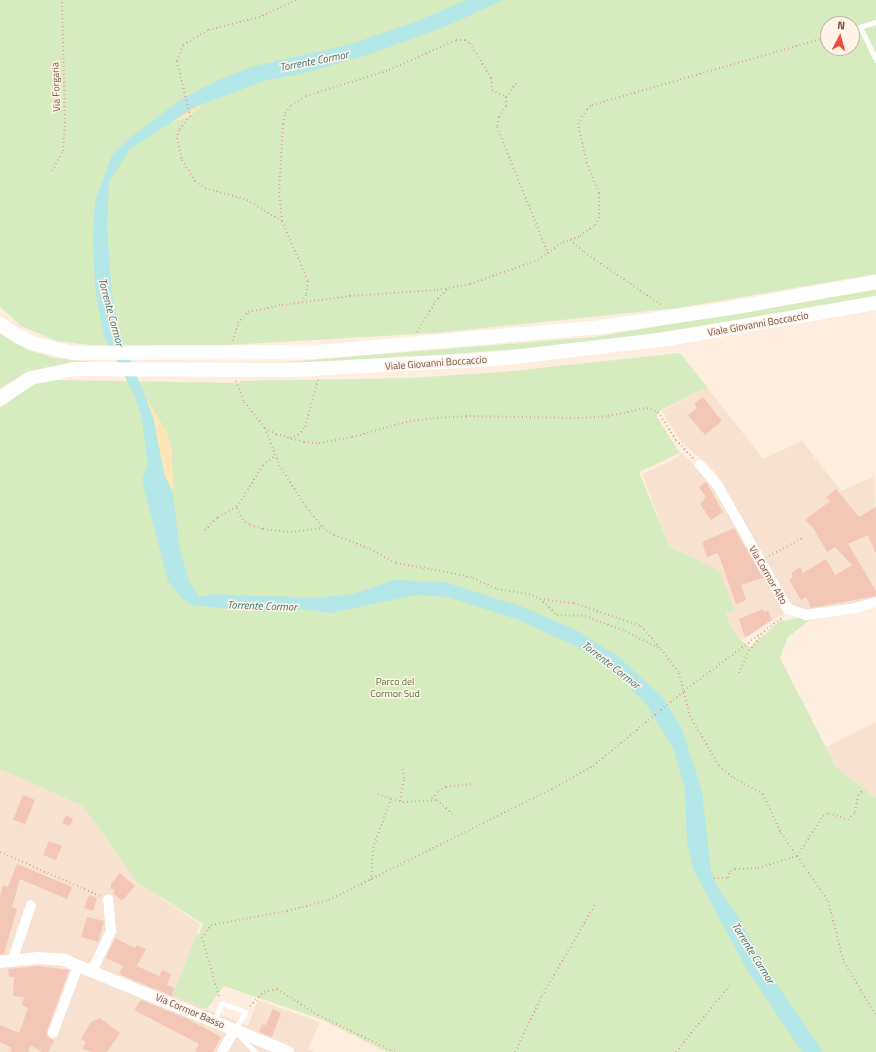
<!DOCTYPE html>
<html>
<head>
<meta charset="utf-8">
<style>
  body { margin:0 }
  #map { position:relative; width:876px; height:1052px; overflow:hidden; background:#fdeee0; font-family:"Titillium Web",sans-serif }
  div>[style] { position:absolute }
  .residential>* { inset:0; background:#f7e1d1 }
  .green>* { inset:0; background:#d6ebbe }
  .sand>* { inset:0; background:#ffe6b9 }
  .water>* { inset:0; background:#b4e7e7 }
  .building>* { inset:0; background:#f4c6b6 }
  .path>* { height:2px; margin-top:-1px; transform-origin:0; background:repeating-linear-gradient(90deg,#d8aa9a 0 1px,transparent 0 4px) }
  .service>* { height:5px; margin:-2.5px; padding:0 2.5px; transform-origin:2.5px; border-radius:2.5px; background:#fff }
  .minor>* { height:10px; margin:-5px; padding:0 5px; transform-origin:5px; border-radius:5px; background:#fff }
  .tertiary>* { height:12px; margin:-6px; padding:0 6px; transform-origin:6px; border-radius:6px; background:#fff }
  .secondary>* { height:14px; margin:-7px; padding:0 7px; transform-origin:7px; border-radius:7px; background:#fff }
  span { translate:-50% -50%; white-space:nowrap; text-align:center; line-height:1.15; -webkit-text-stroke:3px #fff2e7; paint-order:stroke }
  .street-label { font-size:10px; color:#755146 }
  .park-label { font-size:10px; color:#54753c }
  .water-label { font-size:11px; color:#3a797c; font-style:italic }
  .north { position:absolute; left:820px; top:16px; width:40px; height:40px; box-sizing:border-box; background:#fff2e7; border:1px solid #c8b2a7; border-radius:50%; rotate:6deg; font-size:11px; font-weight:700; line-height:16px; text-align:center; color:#755146 }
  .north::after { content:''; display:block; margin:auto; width:14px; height:18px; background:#ed4e3f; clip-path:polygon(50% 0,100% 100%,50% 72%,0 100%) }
</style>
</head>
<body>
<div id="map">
  <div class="residential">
    <i style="clip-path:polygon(707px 387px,763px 459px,802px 441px,841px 491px,875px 476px,876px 599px,809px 612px,794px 609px,716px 473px,681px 441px,662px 411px)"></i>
    <i style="clip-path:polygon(682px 453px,709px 480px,785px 614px,767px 622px,742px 640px,732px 629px,726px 613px,734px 610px,719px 570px,670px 547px,642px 474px,671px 461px)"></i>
    <i style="clip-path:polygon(876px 722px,876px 798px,836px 767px,826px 747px)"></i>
    <i style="clip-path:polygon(0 769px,83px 806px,137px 882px,200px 924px,174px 995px,248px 1026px,258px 1000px,320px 1022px,308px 1049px,316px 1052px,0 1052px)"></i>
  </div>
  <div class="green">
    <i style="clip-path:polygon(evenodd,0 0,876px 0,876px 274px,678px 308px,434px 333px,228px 345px,90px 345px,57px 341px,21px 326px,0 307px,0 0,828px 24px,852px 24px,852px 48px,828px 48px,828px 24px)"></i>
    <i style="clip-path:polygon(876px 290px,876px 296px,865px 299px,595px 343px,349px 362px,285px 362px,594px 337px)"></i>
    <i style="clip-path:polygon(0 334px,29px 350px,54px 358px,100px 363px,53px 366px,25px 373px,0 388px)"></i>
    <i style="clip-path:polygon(680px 353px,707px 387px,661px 410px,656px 416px,680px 453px,639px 472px,670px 547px,719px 570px,735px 610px,726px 613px,732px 629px,742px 641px,750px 647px,780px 621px,815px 616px,788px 637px,780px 658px,836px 767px,876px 798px,876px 1052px,387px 1052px,323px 1020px,224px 986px,207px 1009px,173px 995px,197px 933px,198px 936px,203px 924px,137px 882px,83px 806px,0 769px,0 407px,19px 392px,37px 383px,57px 380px,240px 383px,240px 381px,410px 378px,504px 372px)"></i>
  </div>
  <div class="sand">
    <i style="clip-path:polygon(206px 103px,190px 116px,168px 124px,188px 111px)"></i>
    <i style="clip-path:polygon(146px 398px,167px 432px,172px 450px,173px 493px,164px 473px,153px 417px)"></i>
  </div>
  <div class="water">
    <i style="clip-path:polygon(467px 0,503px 0,447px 26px,373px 53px,305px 73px,264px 81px,195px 107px,130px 149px,109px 182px,107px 228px,112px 295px,120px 333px,153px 417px,164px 473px,173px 493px,179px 545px,189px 581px,199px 597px,214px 594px,317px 598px,353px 594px,394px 580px,444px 582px,523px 607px,578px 631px,620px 658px,664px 699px,682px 729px,702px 791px,711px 870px,718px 888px,739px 918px,770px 974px,823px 1052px,802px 1052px,746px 968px,693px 869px,687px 842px,685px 789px,673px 748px,646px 704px,611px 669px,577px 647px,519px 620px,448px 597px,416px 595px,331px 613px,300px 609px,265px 612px,192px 605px,185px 601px,168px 581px,142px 481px,143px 475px,148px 467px,142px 419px,134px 394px,104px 337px,95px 288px,93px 235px,95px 201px,112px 155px,128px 139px,182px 99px,216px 81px,251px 67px,351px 44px,415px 22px)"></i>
  </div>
  <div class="building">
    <i style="clip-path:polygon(703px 397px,722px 421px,705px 435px,688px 415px,697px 408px,694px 404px)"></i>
    <i style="clip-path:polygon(706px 482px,723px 512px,711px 520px,700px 504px,706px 497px,699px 487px)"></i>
    <i style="clip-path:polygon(836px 489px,859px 517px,876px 507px,876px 554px,868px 535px,848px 544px,876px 591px,876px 596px,811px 608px,806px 597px,801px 600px,789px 580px,793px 577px,791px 573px,800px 567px,803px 573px,826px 559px,835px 575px,852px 565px,835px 547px,827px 552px,814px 529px,805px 520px,830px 501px,826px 497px)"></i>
    <i style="clip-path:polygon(734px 528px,763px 578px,741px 585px,746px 600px,736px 604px,718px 553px,707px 557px,702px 542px)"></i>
    <i style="clip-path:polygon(763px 609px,764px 612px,768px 610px,772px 620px,745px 638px,739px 619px)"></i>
    <i style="clip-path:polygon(23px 795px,35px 800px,25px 824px,13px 820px)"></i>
    <i style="clip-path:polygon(66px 815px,73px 819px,70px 826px,62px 823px)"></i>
    <i style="clip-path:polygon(49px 841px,62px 846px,56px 860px,43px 855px)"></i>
    <i style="clip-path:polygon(17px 864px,72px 887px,67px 899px,20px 879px,12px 907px,17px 909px,4px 954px,0 954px,0 896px,3px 885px,8px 887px)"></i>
    <i style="clip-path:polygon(120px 873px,135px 886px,122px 901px,113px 893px,115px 891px,111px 888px,111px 884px)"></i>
    <i style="clip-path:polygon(89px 895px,97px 898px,93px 911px,84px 908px)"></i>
    <i style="clip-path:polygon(87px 917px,104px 921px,98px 942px,81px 937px)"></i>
    <i style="clip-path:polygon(115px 938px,135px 948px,137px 945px,146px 949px,137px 966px,159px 976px,162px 970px,171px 974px,167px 985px,174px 988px,172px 996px,119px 974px,123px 966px,106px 958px)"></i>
    <i style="clip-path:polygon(38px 966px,69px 970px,47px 1031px,47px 1036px,54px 1041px,48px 1052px,42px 1052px,31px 1045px,28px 1052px,10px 1052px,12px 1048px,0 1042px,0 1025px,19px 1033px,28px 1008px,22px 1005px,24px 997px,13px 996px,14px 977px,9px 977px,8px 969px)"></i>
    <i style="clip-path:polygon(141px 1000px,188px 1019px,221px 1037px,213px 1052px,195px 1052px,199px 1044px,134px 1010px)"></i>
    <i style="clip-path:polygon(273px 1009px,281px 1013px,272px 1037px,259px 1032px,262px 1024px,266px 1025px)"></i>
    <i style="clip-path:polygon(100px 1018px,120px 1033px,107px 1052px,92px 1052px,82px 1049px,86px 1042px,81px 1039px,91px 1022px)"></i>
  </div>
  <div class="path">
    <i style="left:296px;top:0;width:40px;rotate:155deg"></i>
    <i style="left:260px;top:17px;width:54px;rotate:166deg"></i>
    <i style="left:208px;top:30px;width:29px;rotate:149deg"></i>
    <i style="left:183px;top:45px;width:17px;rotate:111deg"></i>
    <i style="left:177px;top:61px;width:57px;rotate:76.7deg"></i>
    <i style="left:190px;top:116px;width:18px;rotate:128deg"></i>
    <i style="left:179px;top:130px;width:8px;rotate:104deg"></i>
    <i style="left:177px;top:138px;width:23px;rotate:77deg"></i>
    <i style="left:182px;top:160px;width:25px;rotate:58deg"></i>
    <i style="left:195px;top:181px;width:12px;rotate:35deg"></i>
    <i style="left:205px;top:188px;width:44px;rotate:15.9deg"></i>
    <i style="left:247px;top:200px;width:41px;rotate:31deg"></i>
    <i style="left:282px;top:221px;width:65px;rotate:66.6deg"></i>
    <i style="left:308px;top:281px;width:14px;rotate:98deg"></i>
    <i style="left:306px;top:295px;width:8px;rotate:120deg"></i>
    <i style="left:506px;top:97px;width:16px;rotate:-55deg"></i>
    <i style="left:515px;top:84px;width:4px;rotate:-14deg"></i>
    <i style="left:52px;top:171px;width:23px;rotate:-61deg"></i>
    <i style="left:63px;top:151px;width:28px;rotate:-86deg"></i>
    <i style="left:65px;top:123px;width:123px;rotate:-91.4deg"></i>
    <i style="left:282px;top:221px;width:28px;rotate:-96deg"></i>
    <i style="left:279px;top:193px;width:69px;rotate:-86.7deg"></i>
    <i style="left:283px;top:124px;width:11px;rotate:-80deg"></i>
    <i style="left:285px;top:113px;width:10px;rotate:-53deg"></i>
    <i style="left:291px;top:105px;width:17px;rotate:-31deg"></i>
    <i style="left:306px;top:96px;width:87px;rotate:-17.4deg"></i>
    <i style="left:389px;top:70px;width:73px;rotate:-24.1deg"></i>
    <i style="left:456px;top:40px;width:9px"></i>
    <i style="left:465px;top:40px;width:6px;rotate:31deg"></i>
    <i style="left:470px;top:43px;width:41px;rotate:59deg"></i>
    <i style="left:491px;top:78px;width:12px;rotate:85deg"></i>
    <i style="left:492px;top:90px;width:16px;rotate:27deg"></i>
    <i style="left:506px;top:97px;width:9px;rotate:90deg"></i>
    <i style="left:506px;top:106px;width:13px;rotate:122deg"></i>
    <i style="left:499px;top:117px;width:10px;rotate:101deg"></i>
    <i style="left:497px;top:127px;width:136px;rotate:68deg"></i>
    <i style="left:570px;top:240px;width:18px;rotate:41deg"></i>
    <i style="left:584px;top:252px;width:96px;rotate:34.4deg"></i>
    <i style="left:417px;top:332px;width:35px;rotate:-59deg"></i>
    <i style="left:435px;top:302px;width:19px;rotate:-47deg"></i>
    <i style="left:233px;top:341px;width:19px;rotate:-74deg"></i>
    <i style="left:238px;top:323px;width:15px;rotate:-48deg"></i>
    <i style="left:248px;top:312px;width:35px;rotate:-12deg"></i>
    <i style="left:282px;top:305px;width:69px;rotate:-7.5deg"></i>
    <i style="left:350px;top:296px;width:87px;rotate:-3.9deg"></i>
    <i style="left:437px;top:290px;width:34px;rotate:-10deg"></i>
    <i style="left:470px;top:284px;width:72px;rotate:-19.4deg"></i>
    <i style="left:538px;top:260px;width:31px;rotate:-36deg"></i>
    <i style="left:563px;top:242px;width:18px;rotate:-19deg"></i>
    <i style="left:580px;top:236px;width:19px;rotate:-36deg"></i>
    <i style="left:595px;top:225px;width:8px;rotate:-60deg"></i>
    <i style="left:599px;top:218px;width:25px;rotate:-90deg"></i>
    <i style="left:599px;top:193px;width:32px;rotate:-112deg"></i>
    <i style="left:587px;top:163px;width:40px;rotate:-103deg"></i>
    <i style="left:578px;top:124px;width:17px;rotate:-59deg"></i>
    <i style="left:587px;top:109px;width:6px;rotate:-39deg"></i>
    <i style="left:592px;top:105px;width:246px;rotate:-16.1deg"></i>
    <i style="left:236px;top:381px;width:22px;rotate:69deg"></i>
    <i style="left:244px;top:402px;width:33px;rotate:51deg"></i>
    <i style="left:265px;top:428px;width:13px;rotate:29deg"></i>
    <i style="left:276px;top:434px;width:29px;rotate:16deg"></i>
    <i style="left:304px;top:442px;width:15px;rotate:4deg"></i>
    <i style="left:319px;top:443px;width:34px;rotate:-10deg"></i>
    <i style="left:352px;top:437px;width:60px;rotate:-15.4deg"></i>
    <i style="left:410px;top:421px;width:23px;rotate:-7deg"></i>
    <i style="left:433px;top:418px;width:33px;rotate:-3deg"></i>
    <i style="left:466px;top:416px;width:116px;rotate:1deg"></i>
    <i style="left:582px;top:418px;width:26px;rotate:-4deg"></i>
    <i style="left:608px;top:416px;width:40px;rotate:-12deg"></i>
    <i style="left:647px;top:408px;width:12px;rotate:20deg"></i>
    <i style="left:658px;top:412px;width:33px;rotate:57deg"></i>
    <i style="left:676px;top:440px;width:25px;rotate:47deg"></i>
    <i style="left:265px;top:428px;width:40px;rotate:69deg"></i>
    <i style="left:279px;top:465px;width:50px;rotate:57.3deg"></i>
    <i style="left:306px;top:507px;width:27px;rotate:51deg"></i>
    <i style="left:323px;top:528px;width:13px;rotate:32deg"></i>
    <i style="left:334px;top:535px;width:39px;rotate:21deg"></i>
    <i style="left:370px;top:549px;width:30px;rotate:28deg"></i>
    <i style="left:396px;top:563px;width:52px;rotate:10deg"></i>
    <i style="left:447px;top:572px;width:27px;rotate:13deg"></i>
    <i style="left:473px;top:578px;width:26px;rotate:25deg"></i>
    <i style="left:497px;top:589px;width:32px;rotate:9deg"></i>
    <i style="left:529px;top:594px;width:12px;rotate:24deg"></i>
    <i style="left:540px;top:599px;width:23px;rotate:43deg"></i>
    <i style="left:557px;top:615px;width:28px;rotate:2deg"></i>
    <i style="left:585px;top:616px;width:43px;rotate:20.6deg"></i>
    <i style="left:625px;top:631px;width:40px;rotate:26.6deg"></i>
    <i style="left:661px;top:649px;width:30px;rotate:53deg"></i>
    <i style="left:679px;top:673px;width:44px;rotate:75.7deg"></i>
    <i style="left:690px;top:716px;width:58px;rotate:59.9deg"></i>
    <i style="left:719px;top:766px;width:19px;rotate:39deg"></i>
    <i style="left:734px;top:778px;width:33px;rotate:29deg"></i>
    <i style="left:763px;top:794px;width:43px;rotate:65.2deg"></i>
    <i style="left:781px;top:833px;width:83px;rotate:55.3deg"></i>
    <i style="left:828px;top:901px;width:63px;rotate:75.3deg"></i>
    <i style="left:844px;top:962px;width:63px;rotate:59.3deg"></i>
    <i style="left:290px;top:438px;width:9px;rotate:-21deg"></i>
    <i style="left:298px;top:435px;width:11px;rotate:-49deg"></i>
    <i style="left:305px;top:427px;width:49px;rotate:-74.5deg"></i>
    <i style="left:237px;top:508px;width:12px;rotate:66deg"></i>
    <i style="left:242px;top:519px;width:10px;rotate:37deg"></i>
    <i style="left:250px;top:525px;width:14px;rotate:17deg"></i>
    <i style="left:263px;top:529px;width:28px;rotate:6deg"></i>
    <i style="left:291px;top:532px;width:32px;rotate:-7deg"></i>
    <i style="left:205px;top:530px;width:18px;rotate:-45deg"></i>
    <i style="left:218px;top:517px;width:21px;rotate:-28deg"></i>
    <i style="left:237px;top:507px;width:49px;rotate:-58.2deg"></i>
    <i style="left:263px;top:465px;width:15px;rotate:-37deg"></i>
    <i style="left:769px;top:556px;width:38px;rotate:-28deg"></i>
    <i style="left:540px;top:599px;width:34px;rotate:7deg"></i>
    <i style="left:574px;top:603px;width:71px;rotate:18.9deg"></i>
    <i style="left:641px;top:626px;width:29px;rotate:49deg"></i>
    <i style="left:739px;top:673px;width:24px;rotate:-66deg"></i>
    <i style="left:749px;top:651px;width:24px;rotate:-52deg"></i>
    <i style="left:378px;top:794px;width:14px;rotate:21deg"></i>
    <i style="left:432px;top:799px;width:10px;rotate:-53deg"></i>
    <i style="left:438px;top:791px;width:9px;rotate:-27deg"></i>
    <i style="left:446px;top:787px;width:26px;rotate:-7deg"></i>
    <i style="left:400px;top:801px;width:23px;rotate:-80deg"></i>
    <i style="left:404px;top:778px;width:10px;rotate:-101deg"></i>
    <i style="left:0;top:852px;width:109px;rotate:23.7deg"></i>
    <i style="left:714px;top:878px;width:14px"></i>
    <i style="left:728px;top:878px;width:7px;rotate:-74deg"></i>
    <i style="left:730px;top:871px;width:5px;rotate:-22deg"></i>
    <i style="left:735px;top:869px;width:23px;rotate:-2deg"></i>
    <i style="left:758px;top:868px;width:41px;rotate:-17.1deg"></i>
    <i style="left:797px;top:856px;width:48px;rotate:-57deg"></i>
    <i style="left:823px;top:816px;width:7px;rotate:-27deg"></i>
    <i style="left:829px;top:813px;width:20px;rotate:20deg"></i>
    <i style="left:848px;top:820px;width:4px;rotate:-45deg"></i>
    <i style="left:851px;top:817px;width:6px;rotate:-51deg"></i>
    <i style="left:855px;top:812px;width:17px;rotate:-80deg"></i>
    <i style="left:858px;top:795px;width:8px;rotate:-45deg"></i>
    <i style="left:371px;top:880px;width:32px;rotate:-86deg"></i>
    <i style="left:373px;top:848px;width:52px;rotate:-69.8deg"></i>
    <i style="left:391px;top:799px;width:12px;rotate:14deg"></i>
    <i style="left:403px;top:802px;width:34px;rotate:-3deg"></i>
    <i style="left:437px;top:800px;width:24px;rotate:42deg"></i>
    <i style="left:219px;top:996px;width:60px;rotate:-106.3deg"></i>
    <i style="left:202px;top:938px;width:16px;rotate:-55deg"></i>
    <i style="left:211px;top:925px;width:77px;rotate:-10.4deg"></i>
    <i style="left:287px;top:911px;width:43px;rotate:-14.7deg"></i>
    <i style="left:329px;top:900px;width:249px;rotate:-26.5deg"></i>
    <i style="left:552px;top:789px;width:47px;rotate:-29.3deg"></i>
    <i style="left:593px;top:766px;width:118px;rotate:-39.5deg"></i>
    <i style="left:684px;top:691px;width:124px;rotate:-36.8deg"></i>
    <i style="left:250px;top:1006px;width:20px;rotate:-45deg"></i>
    <i style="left:264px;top:992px;width:13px;rotate:-13deg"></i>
    <i style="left:277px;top:989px;width:49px;rotate:32.4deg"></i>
    <i style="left:318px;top:1015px;width:85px;rotate:25.7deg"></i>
    <i style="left:515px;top:1052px;width:62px;rotate:-64.3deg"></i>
    <i style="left:542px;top:996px;width:108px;rotate:-59.9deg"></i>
    <i style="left:676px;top:1052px;width:85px;rotate:-51.2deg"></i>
  </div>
  <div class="service">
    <i style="left:876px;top:22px;width:17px;rotate:163deg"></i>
    <i style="left:860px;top:27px;width:37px;rotate:64deg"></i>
    <i style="left:214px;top:1021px;width:20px;rotate:-66deg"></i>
    <i style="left:222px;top:1003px;width:25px;rotate:21deg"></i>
    <i style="left:245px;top:1012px;width:21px;rotate:121deg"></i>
    <i style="left:241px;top:1037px;width:21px;rotate:47deg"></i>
  </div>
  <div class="minor">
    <i style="left:700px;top:465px;width:28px;rotate:49deg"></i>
    <i style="left:718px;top:486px;width:142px;rotate:60.4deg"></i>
    <i style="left:788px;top:609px;width:19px;rotate:18deg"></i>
    <i style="left:806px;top:615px;width:49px;rotate:-8.1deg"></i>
    <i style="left:855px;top:608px;width:22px;rotate:-16deg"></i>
    <i style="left:12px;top:961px;width:59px;rotate:-71.3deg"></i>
    <i style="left:92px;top:971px;width:44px;rotate:-64.6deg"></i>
    <i style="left:111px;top:931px;width:32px;rotate:-95deg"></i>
    <i style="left:53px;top:1033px;width:72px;rotate:-69.5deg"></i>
    <i style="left:222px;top:1052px;width:25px;rotate:-61deg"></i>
  </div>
  <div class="tertiary">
    <i style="left:0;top:962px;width:38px;rotate:-6deg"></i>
    <i style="left:38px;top:958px;width:26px;rotate:4deg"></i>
    <i style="left:64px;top:960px;width:242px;rotate:22.3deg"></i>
  </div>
  <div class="secondary">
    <i style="left:0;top:324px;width:23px;rotate:34deg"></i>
    <i style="left:19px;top:337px;width:17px;rotate:24deg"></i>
    <i style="left:35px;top:344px;width:39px;rotate:13deg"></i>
    <i style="left:73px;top:353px;width:244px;rotate:-0.2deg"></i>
    <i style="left:317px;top:352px;width:277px;rotate:-5deg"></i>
    <i style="left:593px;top:328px;width:139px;rotate:-8.2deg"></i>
    <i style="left:731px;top:308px;width:147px;rotate:-10.2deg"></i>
    <i style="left:0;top:399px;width:37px;rotate:-34deg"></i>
    <i style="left:31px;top:378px;width:44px;rotate:-11.8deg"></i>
    <i style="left:74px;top:369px;width:218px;rotate:0.3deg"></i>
    <i style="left:292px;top:370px;width:204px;rotate:-3.1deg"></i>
    <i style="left:496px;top:359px;width:172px;rotate:-6.7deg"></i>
    <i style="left:667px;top:339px;width:212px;rotate:-9.8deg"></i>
  </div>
  <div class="street-label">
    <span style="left:56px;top:87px;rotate:-92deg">Via Forgaria</span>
    <span style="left:758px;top:324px;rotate:-10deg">Viale Giovanni Boccaccio</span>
    <span style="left:436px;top:363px;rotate:-4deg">Viale Giovanni Boccaccio</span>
    <span style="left:768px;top:575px;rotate:60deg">Via Cormor Alto</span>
    <span style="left:190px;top:1011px;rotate:23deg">Via Cormor Basso</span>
  </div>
  <div class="park-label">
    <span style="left:395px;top:687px">Parco del<br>Cormor Sud</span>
  </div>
  <div class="water-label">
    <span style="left:314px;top:61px;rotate:-11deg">Torrente Cormor</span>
    <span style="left:111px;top:312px;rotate:75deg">Torrente Cormor</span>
    <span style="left:262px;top:606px;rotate:2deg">Torrente Cormor</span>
    <span style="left:611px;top:665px;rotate:38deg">Torrente Cormor</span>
    <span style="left:753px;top:953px;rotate:58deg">Torrente Cormor</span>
  </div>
  <div class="north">N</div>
</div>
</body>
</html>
